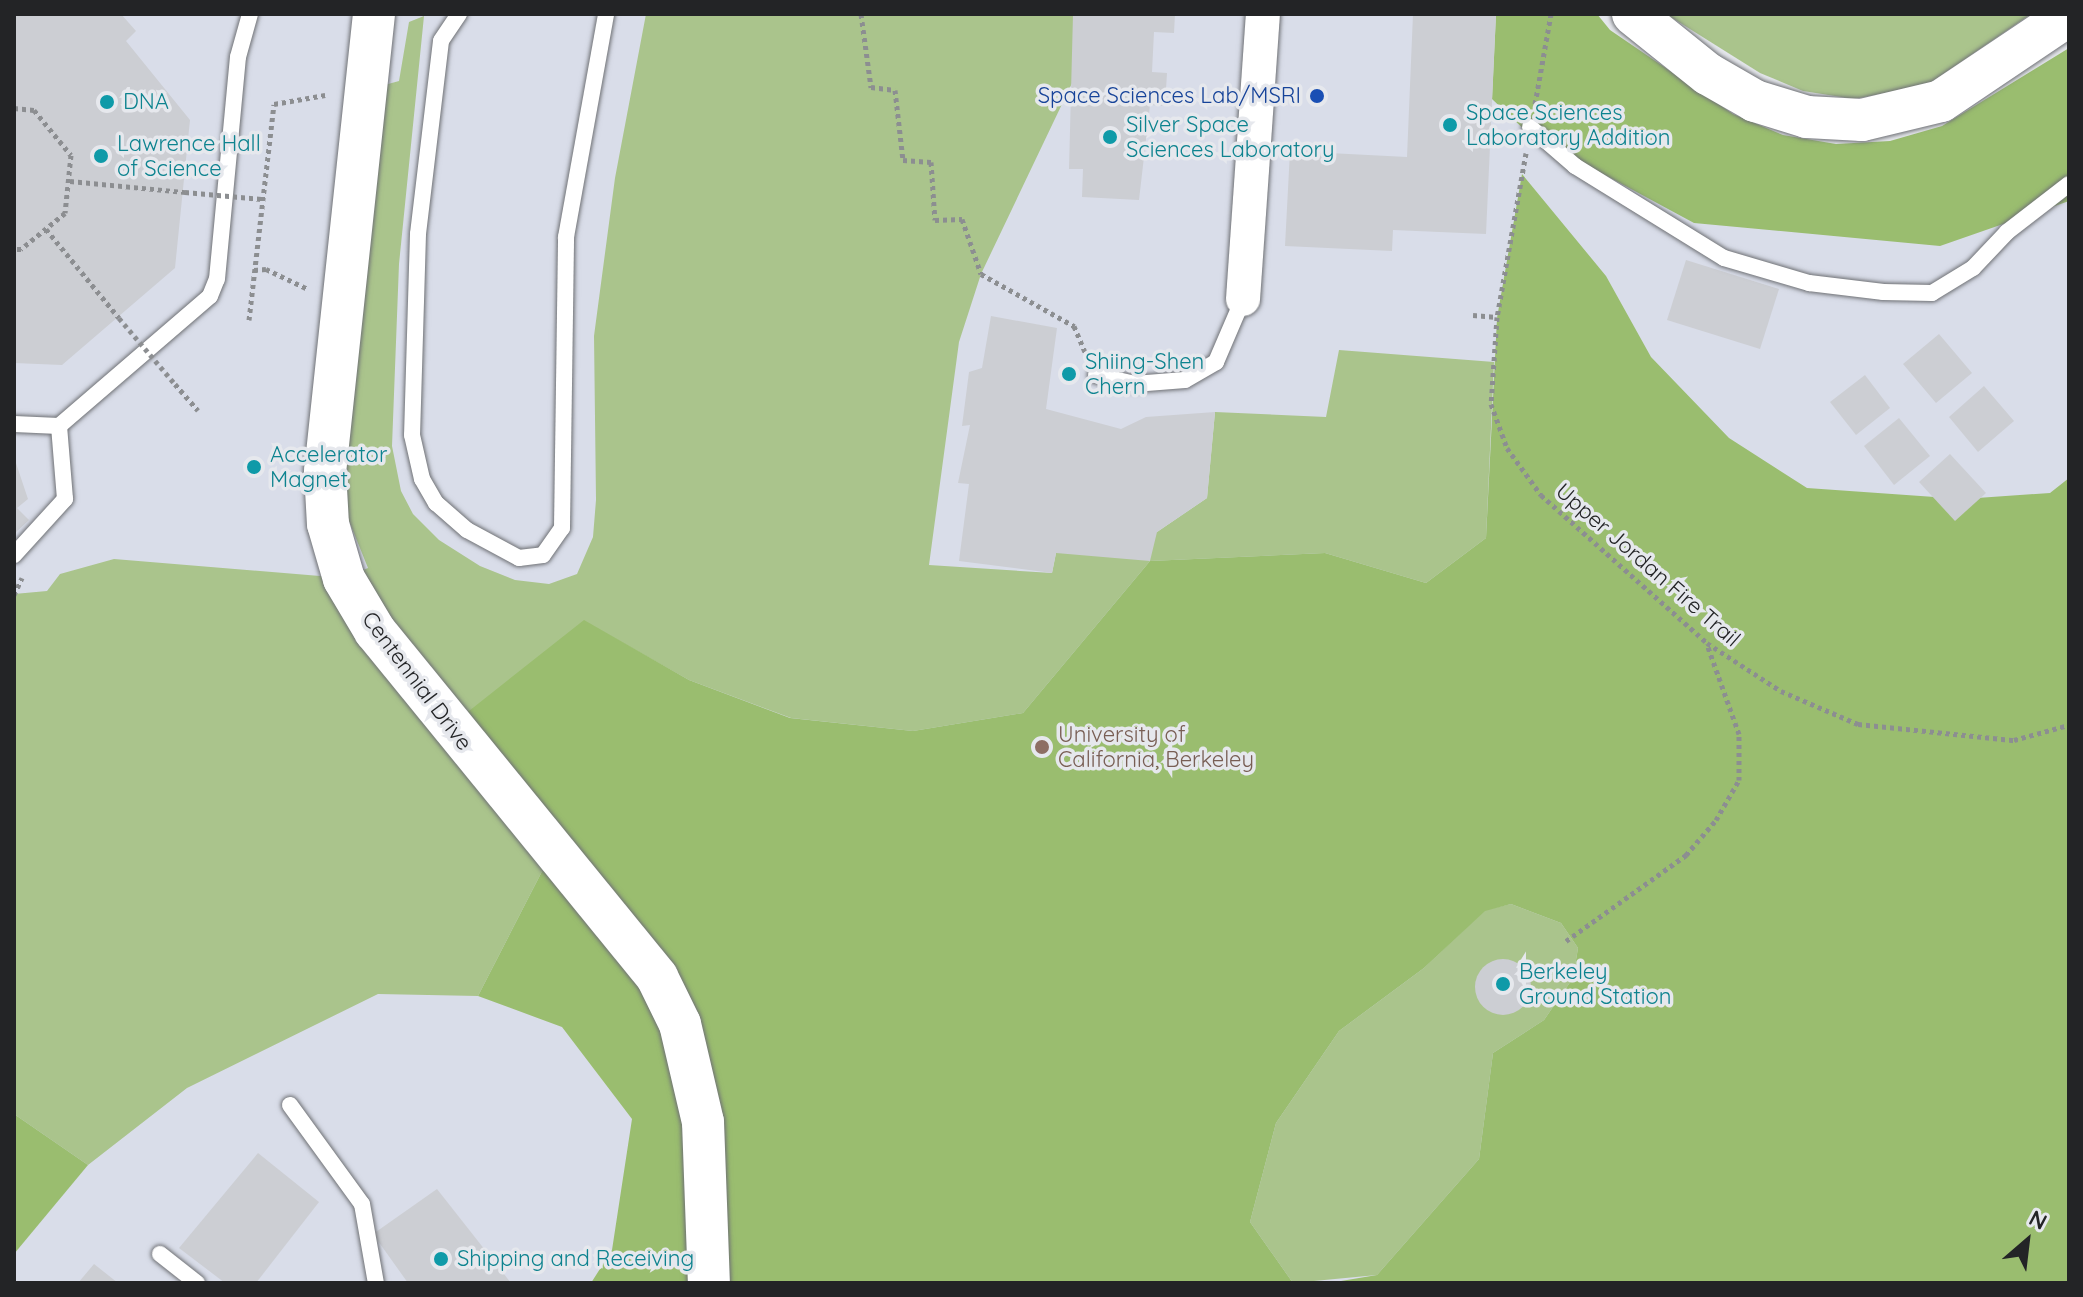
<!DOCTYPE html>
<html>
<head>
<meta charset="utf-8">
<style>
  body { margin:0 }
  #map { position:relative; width:2083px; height:1297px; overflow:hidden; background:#e6e8ed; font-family:Quicksand,sans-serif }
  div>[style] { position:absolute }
  .built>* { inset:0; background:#d9dde9 }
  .green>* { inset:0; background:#aac48c }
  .forest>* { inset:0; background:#9abd6f }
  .building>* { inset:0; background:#ccced3 }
  .round { border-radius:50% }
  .path>* { height:5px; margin-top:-2.5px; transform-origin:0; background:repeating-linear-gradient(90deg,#8c8e91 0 4px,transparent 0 8px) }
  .roads { filter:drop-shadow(0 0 2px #6f7175) drop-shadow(0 0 2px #6f7175) }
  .service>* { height:16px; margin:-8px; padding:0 8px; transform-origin:8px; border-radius:8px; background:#fff }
  .minor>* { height:34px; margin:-17px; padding:0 17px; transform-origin:17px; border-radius:17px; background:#fff }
  .tertiary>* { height:42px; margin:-21px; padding:0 21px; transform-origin:21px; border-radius:21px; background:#fff }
  .path-bridge>* { height:5px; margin-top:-2.5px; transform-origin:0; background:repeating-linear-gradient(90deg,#8c8e91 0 4px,transparent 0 8px) }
  .dots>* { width:22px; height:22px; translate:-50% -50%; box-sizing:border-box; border:4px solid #e6e8ed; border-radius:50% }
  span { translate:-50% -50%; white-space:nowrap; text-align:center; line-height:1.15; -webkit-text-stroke:7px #e6e8ed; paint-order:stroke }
  .transit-label { font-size:22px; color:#164399 }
  .right { translate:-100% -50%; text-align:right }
  .culture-label { font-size:22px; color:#0d838f }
  .left { translate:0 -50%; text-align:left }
  .street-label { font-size:22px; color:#232426 }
  .education-label { font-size:22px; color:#785e54 }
  .frame { position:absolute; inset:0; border:16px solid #232426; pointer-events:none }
  .north { position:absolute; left:1987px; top:1201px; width:80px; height:80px; -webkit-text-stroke:6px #e6e8ed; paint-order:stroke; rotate:28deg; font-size:22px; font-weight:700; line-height:32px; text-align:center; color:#232426 }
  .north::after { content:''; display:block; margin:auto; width:28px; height:36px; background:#232426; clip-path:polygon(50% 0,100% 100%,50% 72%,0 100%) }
</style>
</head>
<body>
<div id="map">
  <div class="built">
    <i style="clip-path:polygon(14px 14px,1580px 14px,1731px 166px,2069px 139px,2069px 1283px,14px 1283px)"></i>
  </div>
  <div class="green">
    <i style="clip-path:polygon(646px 14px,1073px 14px,1074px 79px,981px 274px,959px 342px,929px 565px,1052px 573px,1056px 553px,1157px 532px,1207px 498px,1215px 412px,1326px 417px,1339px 350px,1494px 362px,1486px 538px,1426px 583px,1325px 553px,1150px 561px,1023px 713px,913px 731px,791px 718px,689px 680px,584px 621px,553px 850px,478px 996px,378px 994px,187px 1088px,88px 1165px,14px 1114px,14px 594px,47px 591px,60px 574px,114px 559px,344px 578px,368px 568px,347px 516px,346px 438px,381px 86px,399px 81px,409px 22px,424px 16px,399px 264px,392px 446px,401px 491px,413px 514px,439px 540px,480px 566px,515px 580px,549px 584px,577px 574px,593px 537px,596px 500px,594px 336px,615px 178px)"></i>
    <i style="clip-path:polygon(1666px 14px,2031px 14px,1927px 85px,1854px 99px,1803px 91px,1760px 73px)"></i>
    <i style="clip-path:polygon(1511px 904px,1561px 923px,1578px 948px,1573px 978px,1544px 1020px,1493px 1053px,1479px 1159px,1377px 1275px,1293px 1283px,1250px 1222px,1276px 1123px,1339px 1031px,1424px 968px,1485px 910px)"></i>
  </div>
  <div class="forest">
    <i style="clip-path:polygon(1496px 14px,1597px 14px,1610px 30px,1733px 114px,1783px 135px,1836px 144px,1890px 141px,1942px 126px,2069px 48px,2069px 201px,1940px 246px,1694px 223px,1529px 134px,1492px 99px)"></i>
    <i style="clip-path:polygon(1522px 174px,1606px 276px,1651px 357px,1729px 438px,1807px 488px,1963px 499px,2050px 493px,2069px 478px,2069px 1283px,1329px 1283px,1377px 1275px,1479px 1159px,1493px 1053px,1544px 1020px,1573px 978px,1578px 948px,1561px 923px,1511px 904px,1485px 911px,1424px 968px,1339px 1031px,1276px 1123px,1250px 1222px,1293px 1283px,591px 1283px,612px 1250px,632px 1119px,562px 1027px,478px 996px,553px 850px,450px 726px,584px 620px,689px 680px,790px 718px,913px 731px,1023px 713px,1150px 561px,1325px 553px,1426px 583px,1486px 538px,1497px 318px)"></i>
    <i style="clip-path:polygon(14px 1114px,88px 1165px,14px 1254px)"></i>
  </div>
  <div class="building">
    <i style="clip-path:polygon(14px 14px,121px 14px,136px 31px,126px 41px,190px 120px,175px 268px,62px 365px,14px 363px)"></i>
    <i style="clip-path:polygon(1073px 14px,1175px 14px,1174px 33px,1154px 32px,1152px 72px,1167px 73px,1165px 106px,1150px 105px,1139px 200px,1082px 197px,1083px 169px,1069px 169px)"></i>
    <i style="clip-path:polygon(1413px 14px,1496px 14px,1486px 234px,1393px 230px,1392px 251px,1285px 246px,1290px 151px,1407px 157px)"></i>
    <i style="clip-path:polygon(1686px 260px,1779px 289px,1760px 349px,1667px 320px)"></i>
    <i style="clip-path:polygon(991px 316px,1057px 328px,1046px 409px,1121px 429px,1146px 417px,1215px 412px,1207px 498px,1157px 532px,1150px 561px,1056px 553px,1052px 573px,959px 561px,969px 484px,958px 483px,970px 425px,962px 426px,969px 372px,982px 368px)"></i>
    <i style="clip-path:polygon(1939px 334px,1972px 373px,1936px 403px,1903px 364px)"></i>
    <i style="clip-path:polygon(1865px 375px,1890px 408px,1856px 435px,1830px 402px)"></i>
    <i style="clip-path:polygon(1984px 386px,2014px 421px,1978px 452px,1949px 417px)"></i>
    <i style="clip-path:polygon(1899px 418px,1930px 456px,1894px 485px,1864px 446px)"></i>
    <i style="clip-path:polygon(1950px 454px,1986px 493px,1955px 521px,1919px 482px)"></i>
    <i style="clip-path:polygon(14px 457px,28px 499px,17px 508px,29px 520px,14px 534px)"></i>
    <i class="round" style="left:1475px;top:959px;width:56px;height:56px"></i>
    <i style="clip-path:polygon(258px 1153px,319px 1202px,256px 1283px,225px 1283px,179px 1248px)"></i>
    <i style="clip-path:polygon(437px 1189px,511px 1283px,408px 1283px,373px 1234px)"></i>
    <i style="clip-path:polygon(94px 1264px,118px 1283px,78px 1283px)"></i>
  </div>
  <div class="path">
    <i style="left:861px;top:14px;width:74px;rotate:82.2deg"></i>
    <i style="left:871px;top:87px;width:24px;rotate:7deg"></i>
    <i style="left:895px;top:90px;width:70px;rotate:83.5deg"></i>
    <i style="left:903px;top:160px;width:28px;rotate:4deg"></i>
    <i style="left:931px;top:162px;width:58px;rotate:86.1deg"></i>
    <i style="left:935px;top:220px;width:27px;rotate:-2deg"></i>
    <i style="left:962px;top:219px;width:58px;rotate:70.9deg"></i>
    <i style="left:981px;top:274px;width:107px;rotate:29.2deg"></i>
    <i style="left:1074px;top:326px;width:33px;rotate:67deg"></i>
    <i style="left:1535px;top:104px;width:91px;rotate:-79.9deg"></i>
    <i style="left:14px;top:108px;width:20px;rotate:6deg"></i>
    <i style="left:34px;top:110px;width:58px;rotate:50.6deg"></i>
    <i style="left:71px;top:155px;width:58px;rotate:95.9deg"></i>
    <i style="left:65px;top:213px;width:57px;rotate:140.7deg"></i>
    <i style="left:21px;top:249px;width:7px;rotate:180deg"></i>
    <i style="left:1526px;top:153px;width:167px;rotate:100deg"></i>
    <i style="left:1497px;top:317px;width:87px;rotate:93.9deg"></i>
    <i style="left:1491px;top:404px;width:47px;rotate:70deg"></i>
    <i style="left:1507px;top:448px;width:58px;rotate:54.1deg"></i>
    <i style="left:1541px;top:495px;width:222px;rotate:41.7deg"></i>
    <i style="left:1707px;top:643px;width:88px;rotate:33deg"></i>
    <i style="left:1781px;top:691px;width:84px;rotate:23.2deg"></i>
    <i style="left:1858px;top:724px;width:157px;rotate:5.9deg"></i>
    <i style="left:2014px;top:740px;width:57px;rotate:-15.3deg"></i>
    <i style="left:70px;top:181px;width:116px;rotate:5.5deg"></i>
    <i style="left:46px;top:229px;width:115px;rotate:50.6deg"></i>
    <i style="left:254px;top:270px;width:12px;rotate:-5deg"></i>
    <i style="left:266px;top:269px;width:47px;rotate:25.5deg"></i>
    <i style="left:1473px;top:315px;width:24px;rotate:5deg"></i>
    <i style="left:249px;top:320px;width:217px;rotate:-83.4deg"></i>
    <i style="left:274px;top:104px;width:52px;rotate:-10deg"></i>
    <i style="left:175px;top:384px;width:35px;rotate:49deg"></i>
    <i style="left:14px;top:595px;width:19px;rotate:-65deg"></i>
    <i style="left:1566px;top:941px;width:148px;rotate:-35.6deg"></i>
    <i style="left:1686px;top:855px;width:46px;rotate:-49.4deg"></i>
    <i style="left:1716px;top:820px;width:46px;rotate:-60.1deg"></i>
    <i style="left:1739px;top:780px;width:46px;rotate:-90deg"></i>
    <i style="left:1739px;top:734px;width:96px;rotate:-109.6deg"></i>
  </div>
  <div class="roads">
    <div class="service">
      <i style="left:459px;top:14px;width:32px;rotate:124deg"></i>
      <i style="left:441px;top:41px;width:194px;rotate:96.8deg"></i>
      <i style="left:418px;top:234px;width:201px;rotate:91.7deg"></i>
      <i style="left:412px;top:435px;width:45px;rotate:77.2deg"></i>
      <i style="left:422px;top:479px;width:28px;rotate:60deg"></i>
      <i style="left:436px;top:503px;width:41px;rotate:41.1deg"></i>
      <i style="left:467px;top:530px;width:59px;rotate:28.3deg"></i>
      <i style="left:519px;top:558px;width:24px;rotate:-7deg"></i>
      <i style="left:543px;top:555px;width:33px;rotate:-55deg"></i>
      <i style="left:562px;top:528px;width:291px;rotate:-89.2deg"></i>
      <i style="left:566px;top:237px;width:227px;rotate:-79.8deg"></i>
      <i style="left:1530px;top:127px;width:60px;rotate:40.9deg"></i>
      <i style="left:1575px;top:166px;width:175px;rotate:31.7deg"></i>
      <i style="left:1724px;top:258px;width:89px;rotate:16.4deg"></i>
      <i style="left:1809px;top:283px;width:75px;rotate:6.9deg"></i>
      <i style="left:1883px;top:292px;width:49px;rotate:1.2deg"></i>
      <i style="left:1932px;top:293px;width:48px;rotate:-31.4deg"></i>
      <i style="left:1973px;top:268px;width:50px;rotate:-46.6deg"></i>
      <i style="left:2007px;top:232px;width:78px;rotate:-37.7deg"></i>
      <i style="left:1096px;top:375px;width:39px;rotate:13deg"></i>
      <i style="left:1134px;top:384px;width:51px;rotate:-4.5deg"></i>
      <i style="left:1185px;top:380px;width:36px;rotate:-30deg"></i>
      <i style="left:1216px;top:362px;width:69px;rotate:-66.8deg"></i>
      <i style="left:14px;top:424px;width:45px;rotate:2.5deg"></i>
      <i style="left:14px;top:555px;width:76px;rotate:-47.7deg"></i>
      <i style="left:65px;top:499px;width:73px;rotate:-94.7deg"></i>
      <i style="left:59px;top:426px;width:199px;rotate:-40.7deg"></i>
      <i style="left:210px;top:296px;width:18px;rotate:-68deg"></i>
      <i style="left:217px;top:279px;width:223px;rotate:-84.6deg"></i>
      <i style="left:238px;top:57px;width:45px;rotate:-74.4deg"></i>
      <i style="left:290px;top:1105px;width:122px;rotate:54deg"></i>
      <i style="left:362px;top:1204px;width:80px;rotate:80deg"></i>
      <i style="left:160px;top:1254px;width:47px;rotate:38.1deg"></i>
    </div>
    <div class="minor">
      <i style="left:1243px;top:299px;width:286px;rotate:-86deg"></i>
    </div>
    <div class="tertiary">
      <i style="left:374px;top:14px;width:460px;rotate:96.1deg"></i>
      <i style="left:325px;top:471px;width:53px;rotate:86.8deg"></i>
      <i style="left:328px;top:524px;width:57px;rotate:73.8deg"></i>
      <i style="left:344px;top:579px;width:61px;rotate:59.2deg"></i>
      <i style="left:375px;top:631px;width:446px;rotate:50.8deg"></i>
      <i style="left:657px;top:977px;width:52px;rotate:63.9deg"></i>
      <i style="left:680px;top:1024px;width:101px;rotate:76.8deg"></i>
      <i style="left:703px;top:1122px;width:161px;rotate:87.9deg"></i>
      <i style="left:1633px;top:14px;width:96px;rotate:38.7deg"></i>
      <i style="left:1708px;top:74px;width:54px;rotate:29.9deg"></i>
      <i style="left:1755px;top:101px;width:54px;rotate:17.1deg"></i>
      <i style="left:1807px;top:117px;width:55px;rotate:3.1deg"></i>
      <i style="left:1862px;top:120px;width:81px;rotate:-13.5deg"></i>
      <i style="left:1941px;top:101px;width:154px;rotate:-33.9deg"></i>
    </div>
  </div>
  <div class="path-bridge">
    <i style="left:185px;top:192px;width:77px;rotate:5.2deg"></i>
    <i style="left:119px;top:318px;width:87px;rotate:49.7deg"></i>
  </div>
  <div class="dots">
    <i style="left:1317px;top:96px;background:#1a4fb4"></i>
    <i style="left:107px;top:102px;background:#0f9aa8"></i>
    <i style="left:1450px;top:125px;background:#0f9aa8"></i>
    <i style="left:1110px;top:137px;background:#0f9aa8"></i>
    <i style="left:101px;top:156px;background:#0f9aa8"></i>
    <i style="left:1069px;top:374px;background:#0f9aa8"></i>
    <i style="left:254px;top:467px;background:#0f9aa8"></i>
    <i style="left:1042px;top:747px;background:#8d6e63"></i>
    <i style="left:1503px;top:984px;background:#0f9aa8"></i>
    <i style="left:441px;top:1259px;background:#0f9aa8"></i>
  </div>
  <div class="transit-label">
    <span class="right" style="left:1301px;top:96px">Space Sciences Lab/MSRI</span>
  </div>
  <div class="culture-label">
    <span class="left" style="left:123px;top:102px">DNA</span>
    <span class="left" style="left:1466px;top:125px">Space Sciences<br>Laboratory Addition</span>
    <span class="left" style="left:1126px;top:137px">Silver Space<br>Sciences Laboratory</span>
    <span class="left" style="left:117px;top:156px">Lawrence Hall<br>of Science</span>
    <span class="left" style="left:1085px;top:374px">Shiing-Shen<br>Chern</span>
    <span class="left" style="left:270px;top:467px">Accelerator<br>Magnet</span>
    <span class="left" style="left:1519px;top:984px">Berkeley<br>Ground Station</span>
    <span class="left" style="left:457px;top:1259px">Shipping and Receiving</span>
  </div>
  <div class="street-label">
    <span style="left:1648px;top:565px;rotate:41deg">Upper Jordan Fire Trail</span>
    <span style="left:417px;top:681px;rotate:53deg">Centennial Drive</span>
  </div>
  <div class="education-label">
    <span class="left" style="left:1058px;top:747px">University of<br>California, Berkeley</span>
  </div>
  <div class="frame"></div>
  <div class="north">N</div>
</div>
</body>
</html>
